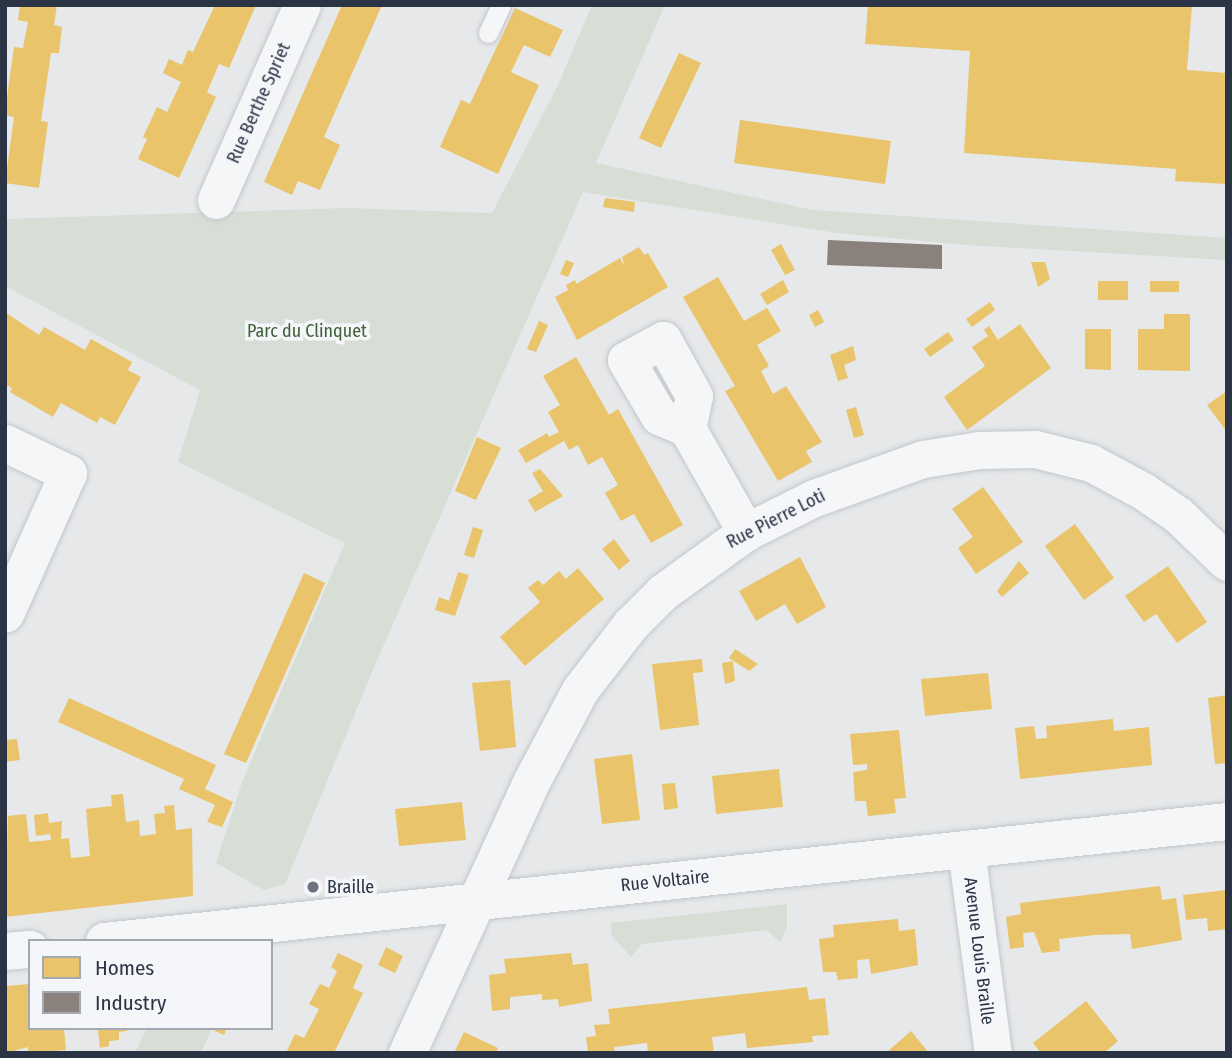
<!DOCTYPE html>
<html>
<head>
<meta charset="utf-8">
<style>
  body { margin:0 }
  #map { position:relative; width:1232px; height:1058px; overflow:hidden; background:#e6e8ea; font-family:"Fira Sans Condensed",sans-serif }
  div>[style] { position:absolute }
  .green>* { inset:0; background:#d6ded6 }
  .homes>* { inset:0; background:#e9c46a }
  .industry>* { inset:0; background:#8a817c }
  .roads { filter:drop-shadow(0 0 2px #c4c6c8) drop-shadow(0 0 2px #c4c6c8) }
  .service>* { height:19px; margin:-9.5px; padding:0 9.5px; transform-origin:9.5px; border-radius:9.5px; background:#f5f6f7 }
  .minor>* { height:37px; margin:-18.5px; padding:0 18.5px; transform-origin:18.5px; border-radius:18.5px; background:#f5f6f7 }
  .dots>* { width:19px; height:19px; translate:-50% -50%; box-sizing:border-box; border:4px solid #f4f6f9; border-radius:50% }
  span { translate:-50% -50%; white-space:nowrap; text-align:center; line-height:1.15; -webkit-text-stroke:7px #f4f6f9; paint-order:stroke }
  .street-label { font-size:18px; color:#2b3445 }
  .park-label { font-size:18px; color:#3f6138 }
  .poi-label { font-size:18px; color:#2b3445 }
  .left { translate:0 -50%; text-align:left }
  .frame { position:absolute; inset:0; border:7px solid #2b3445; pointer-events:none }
  .legend { position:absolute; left:28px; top:939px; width:245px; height:91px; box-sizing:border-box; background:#f4f6f9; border:2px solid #a4a8b1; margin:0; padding:9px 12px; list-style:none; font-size:21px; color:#2b3445 }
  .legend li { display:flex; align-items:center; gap:14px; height:35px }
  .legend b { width:35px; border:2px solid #a4a8b1 }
</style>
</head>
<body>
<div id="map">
  <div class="green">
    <i style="clip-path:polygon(592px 5px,665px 5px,596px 163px,813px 210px,1227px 238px,1227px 260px,966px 245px,837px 233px,583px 192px,374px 667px,285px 884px,264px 890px,216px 863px,242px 782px,345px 543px,178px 462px,200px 390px,5px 286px,5px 219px,347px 208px,492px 213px,558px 85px)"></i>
    <i style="clip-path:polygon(787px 904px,787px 927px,780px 942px,766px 930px,642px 944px,631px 957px,612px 936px,611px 923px)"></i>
    <i style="clip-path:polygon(147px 1028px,212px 1028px,201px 1053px,135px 1053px)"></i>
  </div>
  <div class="homes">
    <i style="clip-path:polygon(20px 5px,57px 5px,54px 25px,62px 27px,59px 53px,51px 53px,41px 121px,48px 122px,39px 188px,5px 183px,14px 117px,5px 115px,9px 82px,14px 47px,23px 48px,28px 22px,18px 20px)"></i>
    <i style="clip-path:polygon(215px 5px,256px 5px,229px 68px,219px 64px,207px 92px,216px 97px,179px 178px,138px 159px,147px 139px,143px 137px,157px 107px,167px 112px,181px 82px,163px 73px,169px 59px,182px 65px,188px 50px,193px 52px)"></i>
    <i style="clip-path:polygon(342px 5px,382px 5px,324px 137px,340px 145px,320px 190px,298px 181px,292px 195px,264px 182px)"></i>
    <i style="clip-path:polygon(868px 5px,1192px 5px,1187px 70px,1227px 73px,1227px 184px,1175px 181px,1176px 169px,964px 153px,970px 51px,865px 44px)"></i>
    <i style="clip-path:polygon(515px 8px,563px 30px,550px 57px,524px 45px,511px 72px,539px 85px,498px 174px,440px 147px,461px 100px,470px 104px)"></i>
    <i style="clip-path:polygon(679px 53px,701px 63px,661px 148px,639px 138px)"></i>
    <i style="clip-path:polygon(740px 120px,891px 141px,885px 184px,734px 163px)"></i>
    <i style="clip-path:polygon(605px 198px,635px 202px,634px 212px,603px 207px)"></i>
    <i style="clip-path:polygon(781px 244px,795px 270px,785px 275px,771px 250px)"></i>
    <i style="clip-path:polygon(639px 247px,644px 255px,648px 253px,668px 287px,577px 340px,555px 297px,568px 290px,566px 285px,575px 280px,576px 284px,620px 258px,625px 267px,622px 257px)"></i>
    <i style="clip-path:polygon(566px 260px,574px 263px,568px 277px,560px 274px)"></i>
    <i style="clip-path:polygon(1031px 262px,1045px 262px,1050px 279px,1038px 287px)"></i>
    <i style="clip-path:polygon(718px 277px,744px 321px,767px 308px,781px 331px,757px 345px,769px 366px,761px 371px,773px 394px,786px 386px,822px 442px,806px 451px,812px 462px,778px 481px,725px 391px,735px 386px,683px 297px)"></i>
    <i style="clip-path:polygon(783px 280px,789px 292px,767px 305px,760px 294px)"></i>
    <i style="clip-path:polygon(1098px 281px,1128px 281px,1128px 300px,1098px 300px)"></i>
    <i style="clip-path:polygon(1150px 281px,1179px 281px,1179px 292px,1150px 292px)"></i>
    <i style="clip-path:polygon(990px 302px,995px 310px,972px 327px,966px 319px)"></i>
    <i style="clip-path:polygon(818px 310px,824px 322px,815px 327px,809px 315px)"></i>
    <i style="clip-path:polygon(5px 312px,39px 335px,44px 327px,85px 350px,91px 339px,132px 362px,128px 370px,141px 377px,115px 425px,100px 417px,97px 423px,61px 403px,53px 417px,10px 392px,12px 388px,5px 384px)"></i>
    <i style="clip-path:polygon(1164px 314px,1190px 314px,1190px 371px,1138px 370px,1138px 329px,1164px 329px)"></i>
    <i style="clip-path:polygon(539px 321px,548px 325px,536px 352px,527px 349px)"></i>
    <i style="clip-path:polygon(1020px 324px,1051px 368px,967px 430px,944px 397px,985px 366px,972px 347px,988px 336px,984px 330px,989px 326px,998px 340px)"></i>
    <i style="clip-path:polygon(1085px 329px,1111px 329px,1111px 370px,1085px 369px)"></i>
    <i style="clip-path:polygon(948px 332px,954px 340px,930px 357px,924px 349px)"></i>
    <i style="clip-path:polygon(853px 346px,856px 360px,844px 365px,848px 378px,838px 381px,830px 355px)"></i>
    <i style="clip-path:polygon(576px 357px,609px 415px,618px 409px,683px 525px,651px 543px,634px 514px,621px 521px,605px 493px,618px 485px,602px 457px,588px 465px,578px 445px,569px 450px,564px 441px,526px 463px,518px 450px,547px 433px,549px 437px,559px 432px,548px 412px,560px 405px,543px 376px)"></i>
    <i style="clip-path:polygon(1227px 391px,1227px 432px,1207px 405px)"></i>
    <i style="clip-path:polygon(856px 407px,864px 435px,854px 438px,846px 410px)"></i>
    <i style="clip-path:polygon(477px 437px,501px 448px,476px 500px,455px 491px)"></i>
    <i style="clip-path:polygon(540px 469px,563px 496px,535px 512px,528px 500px,543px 491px,532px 473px)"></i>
    <i style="clip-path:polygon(983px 487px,1023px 542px,976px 574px,958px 548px,973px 537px,952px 509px)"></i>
    <i style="clip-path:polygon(1075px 524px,1114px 578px,1084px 600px,1045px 546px)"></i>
    <i style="clip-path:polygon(473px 527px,483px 530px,474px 558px,464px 555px)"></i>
    <i style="clip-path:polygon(614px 539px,630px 561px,619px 570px,602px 549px)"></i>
    <i style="clip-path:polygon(800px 557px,826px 607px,797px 624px,785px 604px,756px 621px,739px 591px)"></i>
    <i style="clip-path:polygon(1019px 561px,1029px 573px,1002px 597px,997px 591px)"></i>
    <i style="clip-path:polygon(1168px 566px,1207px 622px,1177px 643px,1156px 614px,1144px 622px,1125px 596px)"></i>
    <i style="clip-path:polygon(578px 568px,604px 599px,525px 666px,500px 637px,540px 602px,528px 588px,538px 580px,543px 585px,559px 571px,566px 579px)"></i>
    <i style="clip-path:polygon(458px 572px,469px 575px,455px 616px,435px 610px,439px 597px,449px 601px)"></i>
    <i style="clip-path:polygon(304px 573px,325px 583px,246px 763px,224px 754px)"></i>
    <i style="clip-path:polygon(735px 649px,758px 664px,749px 671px,729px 658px)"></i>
    <i style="clip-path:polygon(702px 659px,703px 672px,693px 673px,699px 725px,660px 730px,652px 664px)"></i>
    <i style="clip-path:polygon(733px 661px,735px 681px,725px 684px,722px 663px)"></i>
    <i style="clip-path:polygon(988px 673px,992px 709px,925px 716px,921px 679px)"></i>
    <i style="clip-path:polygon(510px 680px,516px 747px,480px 751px,472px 683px)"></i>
    <i style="clip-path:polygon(1227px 695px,1227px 763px,1215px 764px,1208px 698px)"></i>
    <i style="clip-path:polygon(69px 698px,216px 765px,205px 789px,233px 802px,222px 827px,207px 822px,215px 805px,179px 789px,184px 779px,58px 722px)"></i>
    <i style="clip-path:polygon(1113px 719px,1114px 731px,1149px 727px,1152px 765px,1020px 779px,1015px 728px,1034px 726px,1036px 739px,1047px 738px,1046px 726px)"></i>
    <i style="clip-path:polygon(899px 730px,906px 798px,894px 799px,896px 813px,868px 816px,866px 801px,855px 801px,853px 772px,867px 770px,867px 764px,853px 765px,850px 734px)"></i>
    <i style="clip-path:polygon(17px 739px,20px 760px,5px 762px,5px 740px)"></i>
    <i style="clip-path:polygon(632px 754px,640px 820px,602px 824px,594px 759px)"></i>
    <i style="clip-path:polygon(779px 769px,783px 807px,716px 814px,712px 776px)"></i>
    <i style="clip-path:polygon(675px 783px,678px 808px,664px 810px,662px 784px)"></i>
    <i style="clip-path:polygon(123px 794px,126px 822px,139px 820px,140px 836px,156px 834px,154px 814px,165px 813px,164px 806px,174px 805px,176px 830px,192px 828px,193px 896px,5px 917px,8px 816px,26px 814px,29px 842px,51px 840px,50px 834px,36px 836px,34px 815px,48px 813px,49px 823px,62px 821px,61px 839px,69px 838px,71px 858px,90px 856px,86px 809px,112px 806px,111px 795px)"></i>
    <i style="clip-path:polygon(462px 802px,466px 840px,399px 846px,395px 809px)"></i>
    <i style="clip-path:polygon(1160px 886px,1162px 900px,1176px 898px,1182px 940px,1132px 949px,1130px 934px,1095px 935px,1059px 939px,1060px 951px,1042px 953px,1034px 932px,1023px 933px,1024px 947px,1010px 949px,1006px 917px,1021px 914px,1020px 903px)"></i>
    <i style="clip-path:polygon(1227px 890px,1227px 929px,1208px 931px,1207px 918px,1186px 920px,1183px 895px)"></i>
    <i style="clip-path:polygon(898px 919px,899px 931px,915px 929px,918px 965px,871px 974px,869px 959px,857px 960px,858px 978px,838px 980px,836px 972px,823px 972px,819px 939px,834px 937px,833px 925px)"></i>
    <i style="clip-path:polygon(386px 947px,403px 956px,395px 973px,378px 965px)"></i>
    <i style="clip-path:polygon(338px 953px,363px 965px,353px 988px,363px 993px,334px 1053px,286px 1053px,295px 1034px,304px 1038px,319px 1009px,309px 1004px,320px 984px,329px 988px,337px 971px,331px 967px)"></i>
    <i style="clip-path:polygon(571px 953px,573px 965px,588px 963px,592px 1001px,559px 1007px,558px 999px,542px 1000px,542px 994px,510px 997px,510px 1009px,492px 1011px,489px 975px,506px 973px,504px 959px)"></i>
    <i style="clip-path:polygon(30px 984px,30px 1028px,64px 1028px,66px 1050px,28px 1053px,28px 1047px,6px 1053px,5px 986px)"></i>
    <i style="clip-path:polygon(807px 987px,809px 1000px,825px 998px,829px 1035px,812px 1036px,813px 1042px,747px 1048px,745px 1033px,712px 1037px,714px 1053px,648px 1053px,647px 1043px,614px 1047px,615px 1053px,588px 1053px,586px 1037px,596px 1036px,594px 1025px,610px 1024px,608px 1009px)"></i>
    <i style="clip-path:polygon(1086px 1001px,1118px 1041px,1104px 1053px,1041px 1053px,1033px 1043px)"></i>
    <i style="clip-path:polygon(86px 1028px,127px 1028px,127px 1031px,119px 1032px,119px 1040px,109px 1041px,109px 1046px,100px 1048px,98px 1030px)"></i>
    <i style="clip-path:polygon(209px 1028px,227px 1028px,224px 1035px)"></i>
    <i style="clip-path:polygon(911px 1031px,929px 1053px,886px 1053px)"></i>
    <i style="clip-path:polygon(464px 1032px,498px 1048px,496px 1053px,454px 1053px)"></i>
  </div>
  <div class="industry">
    <i style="clip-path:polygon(828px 240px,942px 245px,942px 269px,827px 265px)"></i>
  </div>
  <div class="roads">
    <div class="service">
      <i style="left:488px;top:33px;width:31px;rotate:-65deg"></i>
    </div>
    <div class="minor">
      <i style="left:216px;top:200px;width:213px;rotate:-66.2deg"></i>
      <i style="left:687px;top:428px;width:30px;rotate:-157deg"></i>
      <i style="left:659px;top:416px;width:65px;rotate:-120.5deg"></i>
      <i style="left:626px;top:360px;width:42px;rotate:-28.4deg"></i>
      <i style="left:663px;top:340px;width:64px;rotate:61deg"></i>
      <i style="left:694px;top:396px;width:33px;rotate:102deg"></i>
      <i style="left:687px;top:428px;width:120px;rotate:60.4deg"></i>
      <i style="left:5px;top:443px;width:70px;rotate:25.5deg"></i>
      <i style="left:68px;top:473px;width:154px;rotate:114.1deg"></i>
      <i style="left:966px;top:849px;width:206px;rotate:82.5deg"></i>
      <i style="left:104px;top:941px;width:1129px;rotate:-6.1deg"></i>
      <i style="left:5px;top:951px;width:25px;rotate:-5deg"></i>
      <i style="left:407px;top:1053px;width:296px;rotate:-65.4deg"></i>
      <i style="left:530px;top:784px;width:106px;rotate:-62deg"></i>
      <i style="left:580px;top:690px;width:82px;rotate:-52.4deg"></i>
      <i style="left:630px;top:625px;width:47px;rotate:-45deg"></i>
      <i style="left:663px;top:592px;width:102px;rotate:-35.9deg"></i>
      <i style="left:746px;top:532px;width:76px;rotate:-26.6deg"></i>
      <i style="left:814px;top:498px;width:116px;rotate:-19.7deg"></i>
      <i style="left:923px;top:459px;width:57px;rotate:-9.1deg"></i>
      <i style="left:979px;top:450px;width:56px;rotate:-1deg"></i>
      <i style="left:1035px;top:449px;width:58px;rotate:14deg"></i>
      <i style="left:1091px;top:463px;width:59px;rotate:28.3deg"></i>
      <i style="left:1143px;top:491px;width:42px;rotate:34.4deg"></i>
      <i style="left:1178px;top:515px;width:68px;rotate:43.8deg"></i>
    </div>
  </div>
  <div class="dots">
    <i style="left:313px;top:887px;background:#6c737f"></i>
  </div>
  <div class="street-label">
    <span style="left:259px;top:103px;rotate:-66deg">Rue Berthe Spriet</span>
    <span style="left:776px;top:519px;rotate:-27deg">Rue Pierre Loti</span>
    <span style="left:665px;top:881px;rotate:-6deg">Rue Voltaire</span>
    <span style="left:979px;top:951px;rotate:83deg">Avenue Louis Braille</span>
  </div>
  <div class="park-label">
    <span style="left:307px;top:331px">Parc du Clinquet</span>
  </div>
  <div class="poi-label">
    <span class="left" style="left:327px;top:887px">Braille</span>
  </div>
  <div class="frame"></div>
  <ul class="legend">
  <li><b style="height:19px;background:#e9c46a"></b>Homes</li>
  <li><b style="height:19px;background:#8a817c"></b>Industry</li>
  </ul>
</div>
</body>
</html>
